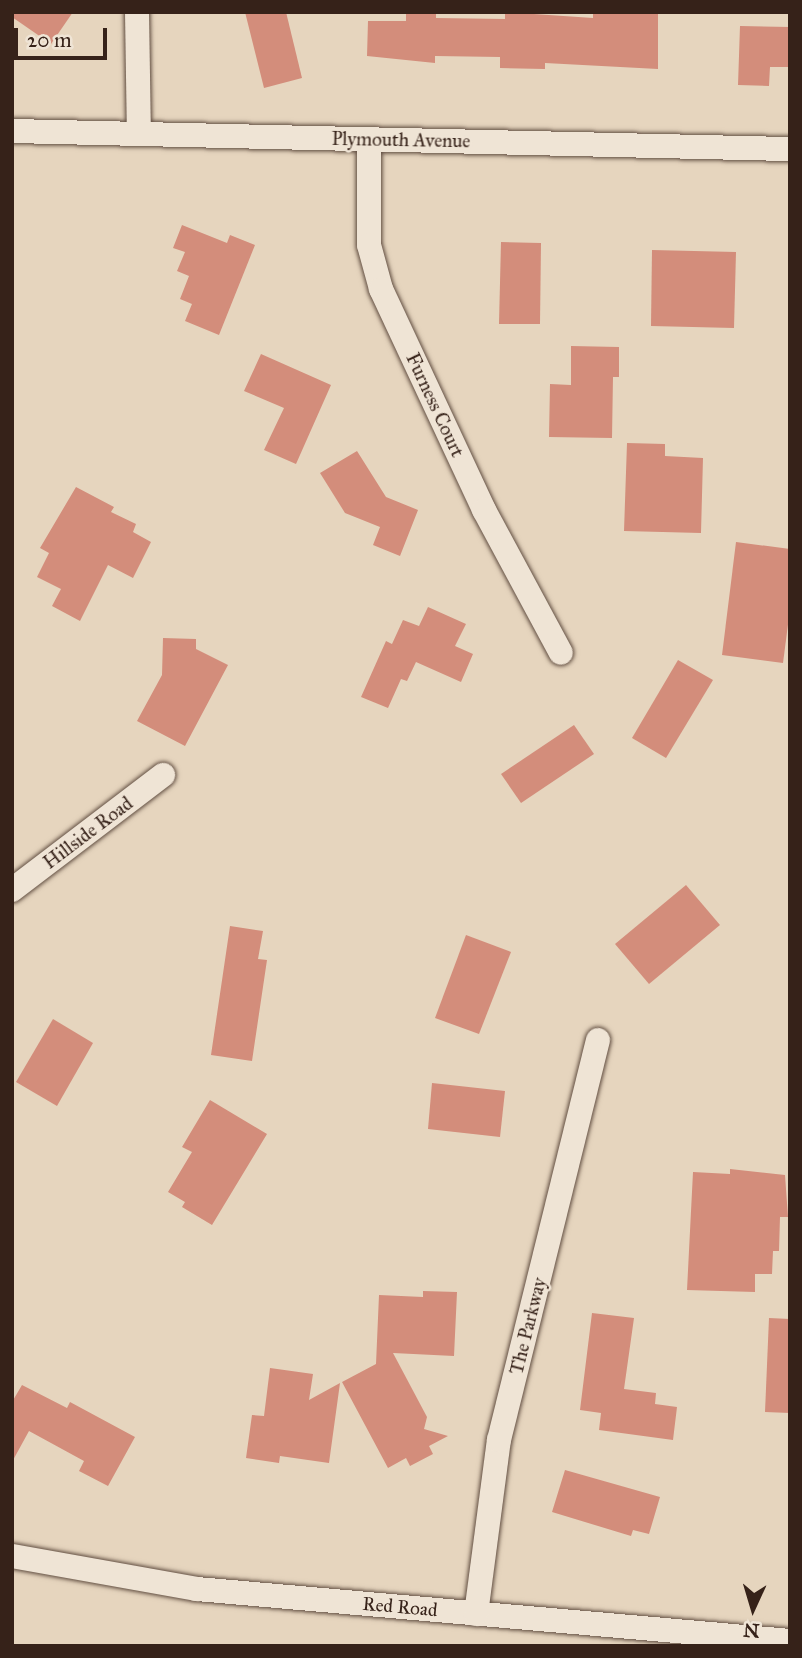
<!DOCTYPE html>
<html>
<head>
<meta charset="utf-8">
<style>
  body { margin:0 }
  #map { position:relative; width:802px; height:1658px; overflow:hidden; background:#e6d5be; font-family:"IM FELL Great Primer",serif }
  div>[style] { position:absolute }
  .building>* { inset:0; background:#d38d7b }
  .roads { filter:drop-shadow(0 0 2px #624f42) drop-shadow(0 0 2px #624f42) }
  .minor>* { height:24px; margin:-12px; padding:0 12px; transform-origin:12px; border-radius:12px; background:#efe4d5 }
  span { translate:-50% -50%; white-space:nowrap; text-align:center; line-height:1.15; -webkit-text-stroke:5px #efe4d5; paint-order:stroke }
  .street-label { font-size:19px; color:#362219 }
  .frame { position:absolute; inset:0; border:14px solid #362219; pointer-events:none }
  .north { position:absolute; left:718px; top:1574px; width:70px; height:70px; -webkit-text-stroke:5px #efe4d5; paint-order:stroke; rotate:184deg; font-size:19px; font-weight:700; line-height:28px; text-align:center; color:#362219 }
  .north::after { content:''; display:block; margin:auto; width:24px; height:32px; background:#362219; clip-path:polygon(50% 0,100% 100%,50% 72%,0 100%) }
  .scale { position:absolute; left:14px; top:28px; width:93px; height:32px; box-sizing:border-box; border:4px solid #362219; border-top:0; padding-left:9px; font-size:21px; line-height:24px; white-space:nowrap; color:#362219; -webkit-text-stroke:5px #efe4d5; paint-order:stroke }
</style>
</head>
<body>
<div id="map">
  <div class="building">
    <i style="clip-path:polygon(12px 12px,73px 12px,51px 44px,12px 17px)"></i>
    <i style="clip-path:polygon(245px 12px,286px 12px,302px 78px,264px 88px)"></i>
    <i style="clip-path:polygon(406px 12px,436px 12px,436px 18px,505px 19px,505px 12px,593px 18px,593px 12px,658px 12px,658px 69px,545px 63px,545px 69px,500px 68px,500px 57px,435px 56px,435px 63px,367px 56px,368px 21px,406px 21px)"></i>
    <i style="clip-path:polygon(740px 26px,790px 27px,790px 67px,770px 67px,769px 86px,738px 85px)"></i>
    <i style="clip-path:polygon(182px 225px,227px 243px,230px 235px,255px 245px,219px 335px,185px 321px,192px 304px,180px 299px,189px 276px,177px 271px,185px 252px,173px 248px)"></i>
    <i style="clip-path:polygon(501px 242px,541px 243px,540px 324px,499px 324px)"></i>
    <i style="clip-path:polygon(652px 250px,736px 252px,734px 328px,651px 326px)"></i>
    <i style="clip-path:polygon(571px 346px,619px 347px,619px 377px,613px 377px,612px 438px,549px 437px,550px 384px,571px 385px)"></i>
    <i style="clip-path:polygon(261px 354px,331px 385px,296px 464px,264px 450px,284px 408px,244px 391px)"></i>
    <i style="clip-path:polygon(627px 443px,665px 444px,665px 456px,703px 458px,701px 533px,624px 531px)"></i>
    <i style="clip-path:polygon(357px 451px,386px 497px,418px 510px,400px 556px,373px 545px,380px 527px,345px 513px,320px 473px)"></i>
    <i style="clip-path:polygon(76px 487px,114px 507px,111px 512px,136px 524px,133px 532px,151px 542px,133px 578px,108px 565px,80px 621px,52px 606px,61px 589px,37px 577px,49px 553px,40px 548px)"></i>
    <i style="clip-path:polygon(736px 542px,790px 549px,790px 609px,783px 663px,722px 655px)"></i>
    <i style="clip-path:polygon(428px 607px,466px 624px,455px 646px,473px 654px,461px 682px,416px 662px,407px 681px,401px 679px,388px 708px,361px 697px,386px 641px,392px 644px,403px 620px,419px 626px)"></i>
    <i style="clip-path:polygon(163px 638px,196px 639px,196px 649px,228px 665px,185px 746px,137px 721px,162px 675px)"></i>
    <i style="clip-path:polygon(678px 660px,713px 680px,666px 758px,632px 738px)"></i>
    <i style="clip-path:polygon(574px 725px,594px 754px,521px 803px,501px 774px)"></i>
    <i style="clip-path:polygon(686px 885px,720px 925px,649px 984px,615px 944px)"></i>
    <i style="clip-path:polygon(230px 926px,263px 931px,258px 959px,267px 960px,252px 1061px,211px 1055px)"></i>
    <i style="clip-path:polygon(466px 935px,511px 952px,479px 1034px,435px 1018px)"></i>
    <i style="clip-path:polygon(53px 1019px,93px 1043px,57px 1106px,16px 1082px)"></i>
    <i style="clip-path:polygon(432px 1083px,505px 1091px,500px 1137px,428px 1129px)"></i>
    <i style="clip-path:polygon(210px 1100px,267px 1134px,212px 1225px,182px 1207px,185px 1202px,168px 1192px,192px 1152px,182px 1147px)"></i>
    <i style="clip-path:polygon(730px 1169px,785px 1175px,788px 1217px,780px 1217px,779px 1251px,773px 1251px,772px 1274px,755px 1274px,755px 1292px,687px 1290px,693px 1172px,730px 1174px)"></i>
    <i style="clip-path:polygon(423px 1291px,457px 1292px,454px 1356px,393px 1353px,427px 1417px,424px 1429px,448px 1436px,429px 1446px,433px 1454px,410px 1466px,406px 1458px,388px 1468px,342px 1382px,376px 1364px,379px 1295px,423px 1297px)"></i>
    <i style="clip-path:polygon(592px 1313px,634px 1318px,624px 1389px,656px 1393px,655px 1404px,677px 1407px,673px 1440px,599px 1430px,601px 1413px,580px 1410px)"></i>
    <i style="clip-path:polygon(769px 1318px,790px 1319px,790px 1413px,765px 1412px)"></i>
    <i style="clip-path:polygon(270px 1368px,313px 1374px,309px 1400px,340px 1383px,329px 1463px,280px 1456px,279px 1463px,246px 1458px,252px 1415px,264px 1416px)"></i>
    <i style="clip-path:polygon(22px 1385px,67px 1408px,70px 1402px,135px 1437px,108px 1486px,79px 1471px,84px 1461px,29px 1431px,12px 1462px,12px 1402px)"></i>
    <i style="clip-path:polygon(565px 1470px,660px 1497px,649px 1534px,633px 1530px,631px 1536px,552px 1512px)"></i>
  </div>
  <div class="roads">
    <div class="minor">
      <i style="left:137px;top:12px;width:121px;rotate:89.1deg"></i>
      <i style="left:12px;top:131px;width:778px;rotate:1.33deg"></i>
      <i style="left:369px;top:139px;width:106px;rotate:90deg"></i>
      <i style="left:369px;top:245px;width:46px;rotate:74.7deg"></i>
      <i style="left:381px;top:289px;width:244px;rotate:65deg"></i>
      <i style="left:484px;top:510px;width:162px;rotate:61.7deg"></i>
      <i style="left:12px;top:890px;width:190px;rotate:-37.3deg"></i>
      <i style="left:12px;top:1556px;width:188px;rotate:10.1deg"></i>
      <i style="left:197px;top:1589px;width:595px;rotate:5.01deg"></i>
      <i style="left:476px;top:1614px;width:176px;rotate:-82.5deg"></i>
      <i style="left:499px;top:1440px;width:412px;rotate:-76.1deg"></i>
    </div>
  </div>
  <div class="street-label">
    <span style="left:401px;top:140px;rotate:1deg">Plymouth Avenue</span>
    <span style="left:435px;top:405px;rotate:65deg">Furness Court</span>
    <span style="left:88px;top:833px;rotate:-37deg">Hillside Road</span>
    <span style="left:528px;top:1326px;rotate:-76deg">The Parkway</span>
    <span style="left:400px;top:1607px;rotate:5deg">Red Road</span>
  </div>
  <div class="frame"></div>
  <div class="north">N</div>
  <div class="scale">20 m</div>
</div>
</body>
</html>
